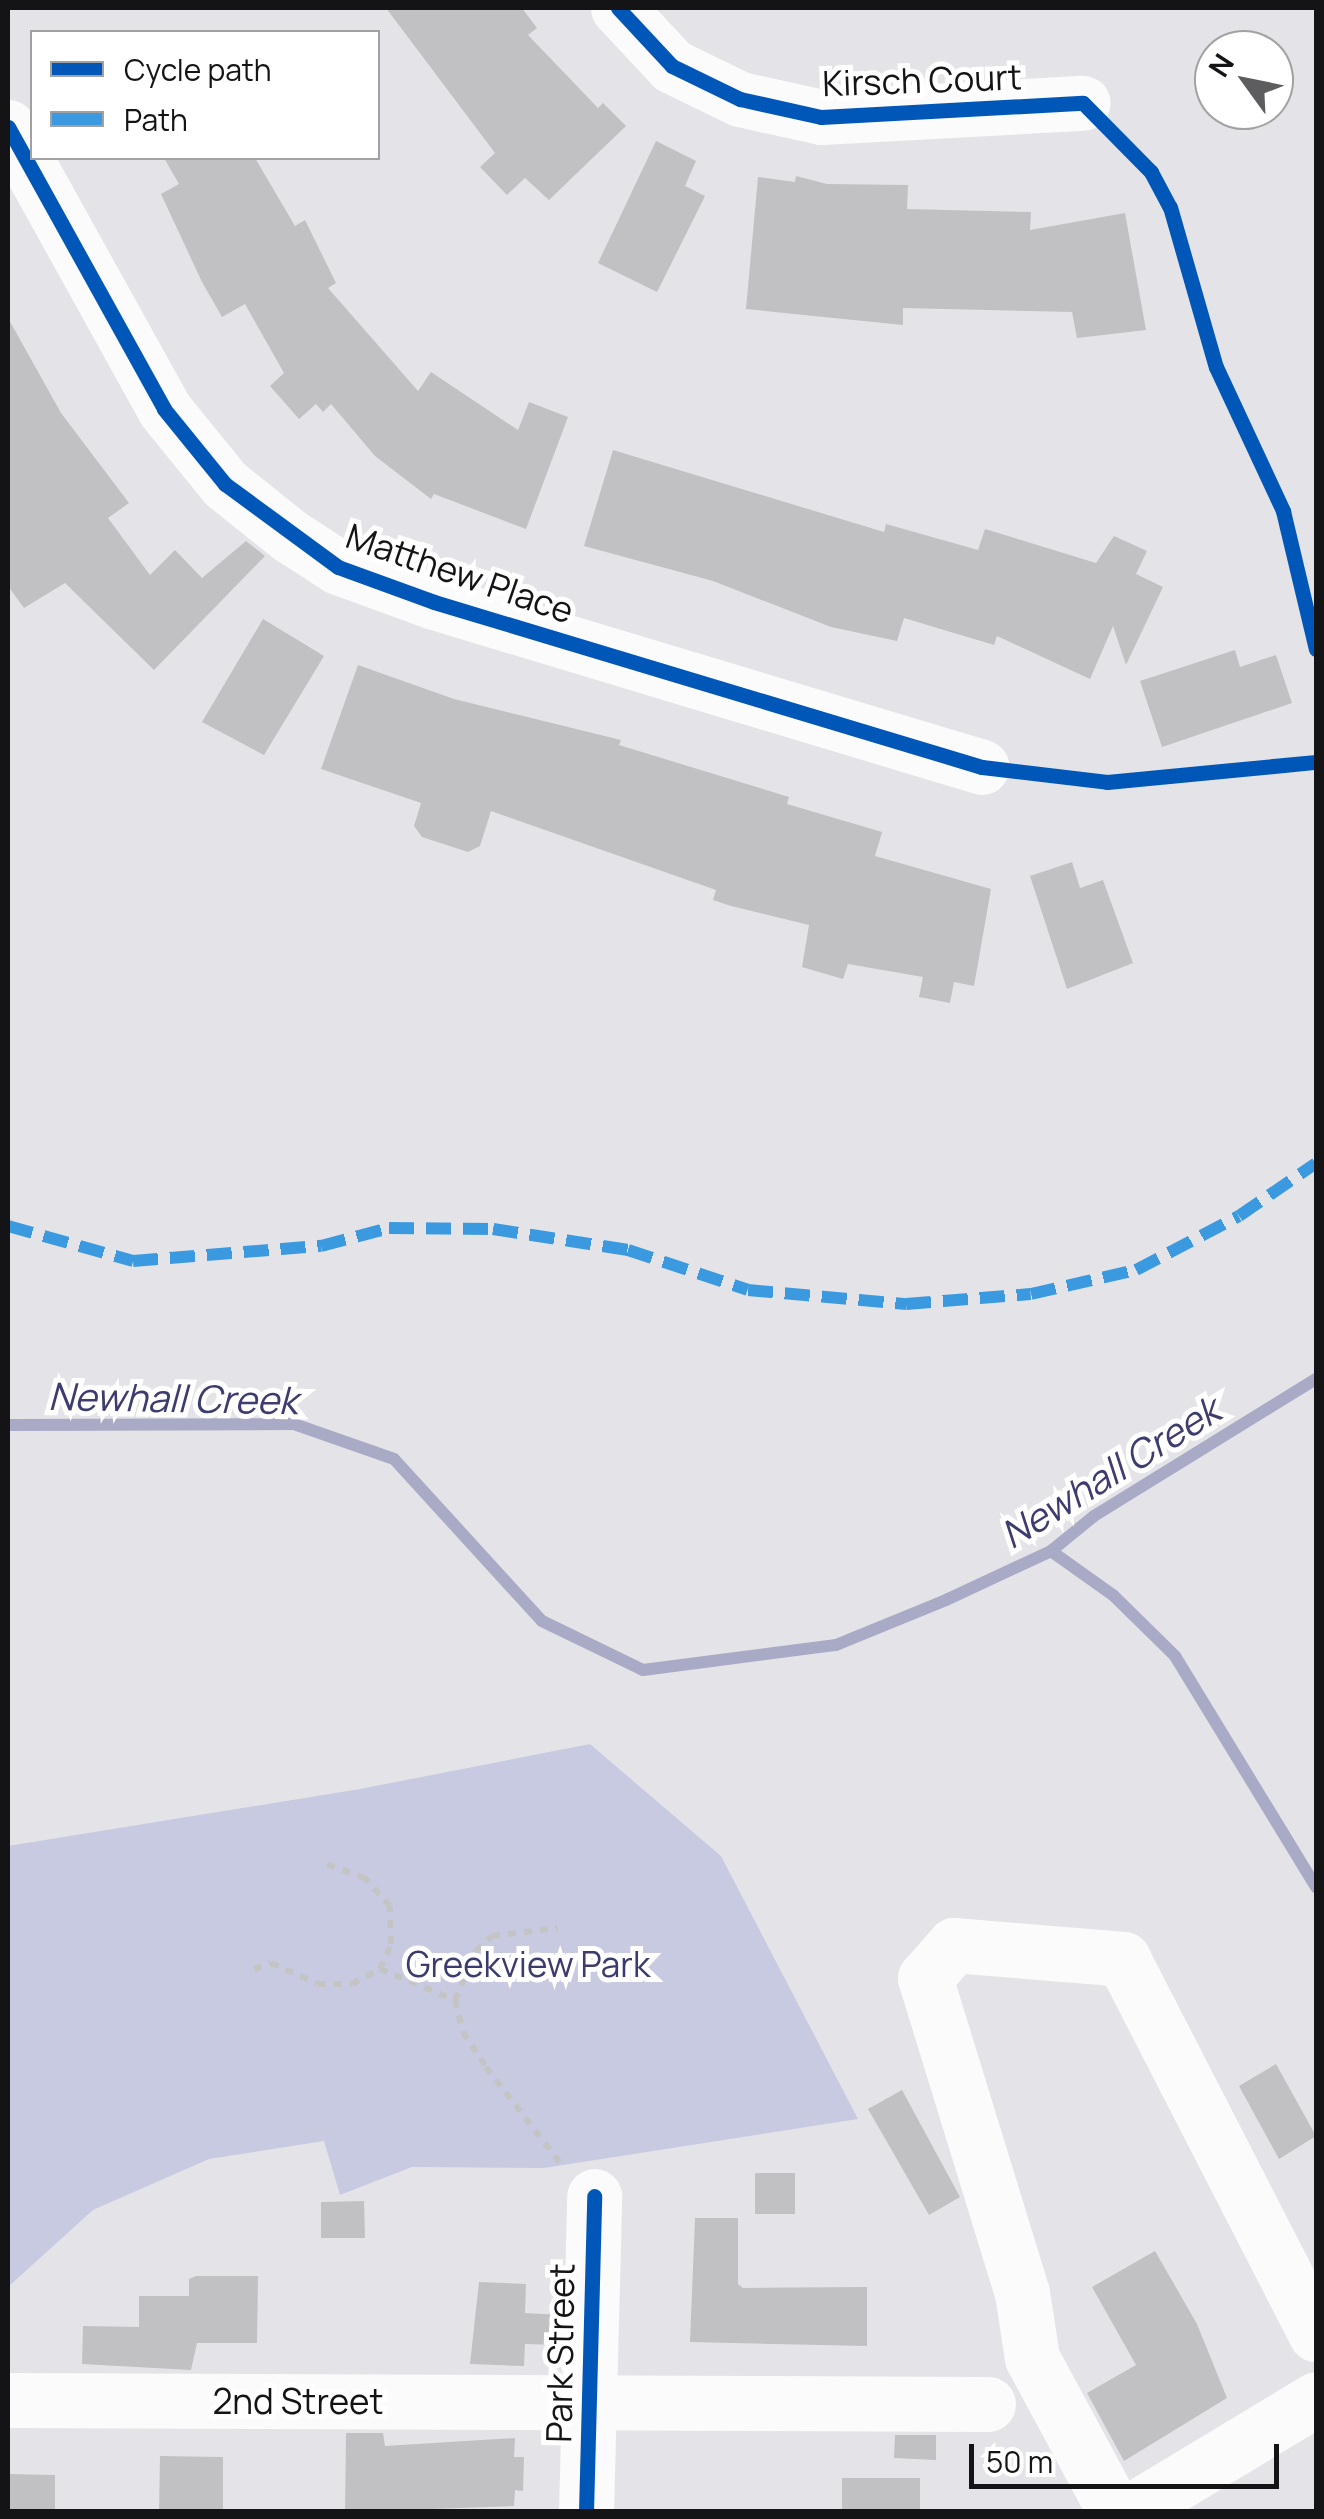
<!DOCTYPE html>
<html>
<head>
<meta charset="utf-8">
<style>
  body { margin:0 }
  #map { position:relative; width:1324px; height:2519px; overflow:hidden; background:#e4e4e8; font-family:Manrope,sans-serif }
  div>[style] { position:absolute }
  .green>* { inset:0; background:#c8cae1 }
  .stream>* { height:12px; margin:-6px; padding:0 6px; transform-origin:6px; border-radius:6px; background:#a8aac6 }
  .building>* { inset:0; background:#c1c1c4 }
  .path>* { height:6px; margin-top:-3px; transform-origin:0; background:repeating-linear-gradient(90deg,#c4c4c5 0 8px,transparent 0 16px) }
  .minor>* { height:55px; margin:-27.5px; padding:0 27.5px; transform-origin:27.5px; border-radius:27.5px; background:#fbfbfc }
  .quiet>* { height:12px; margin-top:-6px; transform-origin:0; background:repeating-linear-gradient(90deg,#3b9adf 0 25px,transparent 0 37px) }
  .cycleway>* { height:15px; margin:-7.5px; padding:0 7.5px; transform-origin:7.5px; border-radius:7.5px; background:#0057b8 }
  span { translate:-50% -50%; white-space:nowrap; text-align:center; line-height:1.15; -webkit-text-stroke:10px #fff; paint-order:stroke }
  .street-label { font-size:35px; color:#141416 }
  .park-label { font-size:35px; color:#3b3b6e }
  .water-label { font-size:38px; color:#3c3c6f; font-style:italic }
  .frame { position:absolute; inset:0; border:10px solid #141416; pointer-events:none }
  .legend { position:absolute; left:30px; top:30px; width:350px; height:130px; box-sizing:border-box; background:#fff; border:2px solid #a1a1a2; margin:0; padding:12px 18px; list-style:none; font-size:30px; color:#141416 }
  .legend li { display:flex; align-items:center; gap:20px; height:50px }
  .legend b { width:50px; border:2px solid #a1a1a2 }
  .north { position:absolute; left:1194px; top:30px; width:100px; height:100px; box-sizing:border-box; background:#fff; border:2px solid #a1a1a2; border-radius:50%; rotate:303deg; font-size:28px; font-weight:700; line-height:40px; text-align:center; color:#141416 }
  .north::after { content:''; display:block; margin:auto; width:35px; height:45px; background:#5d5d60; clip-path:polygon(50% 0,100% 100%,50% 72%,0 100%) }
  .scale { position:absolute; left:969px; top:2444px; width:310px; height:45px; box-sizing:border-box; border:5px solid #141416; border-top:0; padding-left:12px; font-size:30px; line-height:35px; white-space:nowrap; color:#141416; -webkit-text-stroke:8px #fff; paint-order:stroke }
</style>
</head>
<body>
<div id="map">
  <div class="green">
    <i style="clip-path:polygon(590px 1744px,721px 1856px,858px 2119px,544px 2168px,412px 2167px,340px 2195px,324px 2141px,209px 2159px,93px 2210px,8px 2287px,8px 1846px,360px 1789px)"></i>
  </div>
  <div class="stream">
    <i style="left:8px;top:1425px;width:286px;rotate:-0.2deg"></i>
    <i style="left:294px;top:1424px;width:106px;rotate:19.3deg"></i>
    <i style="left:394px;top:1459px;width:219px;rotate:47.6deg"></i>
    <i style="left:542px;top:1621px;width:112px;rotate:25.9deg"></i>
    <i style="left:643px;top:1670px;width:195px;rotate:-7.4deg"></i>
    <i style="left:836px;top:1645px;width:119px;rotate:-22.2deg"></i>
    <i style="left:946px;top:1600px;width:116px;rotate:-25deg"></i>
    <i style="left:1051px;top:1551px;width:55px;rotate:-39.1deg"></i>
    <i style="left:1094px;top:1516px;width:261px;rotate:-31.7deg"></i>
    <i style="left:1051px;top:1551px;width:76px;rotate:35.4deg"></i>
    <i style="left:1113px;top:1595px;width:87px;rotate:44.5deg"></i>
    <i style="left:1175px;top:1656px;width:271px;rotate:58.6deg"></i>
  </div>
  <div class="building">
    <i style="clip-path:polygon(386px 8px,522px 8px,537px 28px,528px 35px,598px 108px,603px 103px,626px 126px,549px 200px,525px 178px,507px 195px,480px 167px,495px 153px)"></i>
    <i style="clip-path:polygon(656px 141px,696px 161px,685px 186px,705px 196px,657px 292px,598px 263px)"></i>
    <i style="clip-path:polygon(164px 158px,255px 158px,295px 226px,305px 220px,336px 283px,328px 288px,418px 391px,431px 372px,518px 430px,529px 402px,568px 417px,526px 529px,434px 494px,431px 499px,375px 456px,331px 404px,323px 412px,316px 404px,299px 419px,270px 386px,284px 373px,245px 304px,222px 317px,202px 282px,161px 194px,179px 184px)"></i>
    <i style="clip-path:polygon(796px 176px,827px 184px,908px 185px,907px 209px,1031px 212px,1030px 230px,1125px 213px,1146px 330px,1077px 338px,1072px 312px,903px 308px,903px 325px,746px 309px,758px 177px,795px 182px)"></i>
    <i style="clip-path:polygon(8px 318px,61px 413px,129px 503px,108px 518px,150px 575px,175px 550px,202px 578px,246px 541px,265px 556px,154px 670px,65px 583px,24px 608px,8px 586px)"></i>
    <i style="clip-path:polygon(613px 450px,884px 532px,886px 524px,978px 550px,985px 529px,1096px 563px,1114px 536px,1147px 551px,1136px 574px,1163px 587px,1126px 665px,1113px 626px,1090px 679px,997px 636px,994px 645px,904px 618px,897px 641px,831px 627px,713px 581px,584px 546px)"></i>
    <i style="clip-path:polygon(263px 619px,324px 656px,264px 755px,202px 722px)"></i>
    <i style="clip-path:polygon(1235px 650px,1240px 667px,1276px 655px,1292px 703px,1162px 747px,1140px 681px)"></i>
    <i style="clip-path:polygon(358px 665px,454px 699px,621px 740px,619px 745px,789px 797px,787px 804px,882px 832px,875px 856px,991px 889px,974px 986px,954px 982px,950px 1003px,919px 997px,923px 977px,848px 964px,843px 979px,802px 967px,809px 925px,731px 906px,713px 900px,716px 890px,491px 811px,480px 846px,468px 852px,422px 837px,414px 826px,421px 803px,321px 769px)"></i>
    <i style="clip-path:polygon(1072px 862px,1080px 888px,1103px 880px,1133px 963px,1067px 989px,1030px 876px)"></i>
    <i style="clip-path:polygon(1276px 2064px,1316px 2136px,1279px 2159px,1239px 2086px)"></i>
    <i style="clip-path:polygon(902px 2090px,960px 2197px,929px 2215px,868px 2109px)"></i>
    <i style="clip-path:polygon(755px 2173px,795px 2173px,795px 2214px,755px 2214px)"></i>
    <i style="clip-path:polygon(364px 2201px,365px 2238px,321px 2238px,321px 2202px)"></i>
    <i style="clip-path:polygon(695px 2218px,738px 2218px,738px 2284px,743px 2288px,867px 2287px,867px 2346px,690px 2342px)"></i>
    <i style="clip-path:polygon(1155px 2251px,1197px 2324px,1227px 2398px,1124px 2461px,1087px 2393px,1136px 2365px,1092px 2287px)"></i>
    <i style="clip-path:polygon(196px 2276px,258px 2276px,257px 2343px,197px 2343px,191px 2370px,82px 2364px,83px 2326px,139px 2327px,139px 2296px,189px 2296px,189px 2279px)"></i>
    <i style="clip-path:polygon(479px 2282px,526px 2284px,525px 2313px,560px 2315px,559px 2345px,525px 2344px,524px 2366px,470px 2364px)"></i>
    <i style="clip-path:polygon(346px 2433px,383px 2433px,385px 2446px,515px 2438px,514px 2457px,524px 2457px,523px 2491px,515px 2490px,514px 2506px,345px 2512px)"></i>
    <i style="clip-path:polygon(895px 2435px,936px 2435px,936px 2460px,894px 2458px)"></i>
    <i style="clip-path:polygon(160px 2456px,223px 2457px,223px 2512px,159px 2512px)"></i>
    <i style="clip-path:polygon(8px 2474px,55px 2475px,55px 2512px,8px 2512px)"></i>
    <i style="clip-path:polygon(842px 2478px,920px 2478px,920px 2512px,842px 2512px)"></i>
  </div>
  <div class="path">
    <i style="left:254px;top:1969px;width:18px;rotate:-19deg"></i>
    <i style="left:271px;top:1963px;width:51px;rotate:24.1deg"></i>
    <i style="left:318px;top:1984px;width:34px"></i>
    <i style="left:352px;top:1984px;width:32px;rotate:-28deg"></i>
    <i style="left:380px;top:1969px;width:27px;rotate:-66deg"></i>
    <i style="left:391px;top:1944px;width:38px;rotate:-92deg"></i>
    <i style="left:390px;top:1906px;width:38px;rotate:-132deg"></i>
    <i style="left:365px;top:1878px;width:47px;rotate:-160deg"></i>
    <i style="left:380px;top:1969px;width:81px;rotate:22.5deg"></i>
    <i style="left:455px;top:2000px;width:33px;rotate:76deg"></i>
    <i style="left:463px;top:2032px;width:42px;rotate:56.7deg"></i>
    <i style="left:486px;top:2067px;width:123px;rotate:52.3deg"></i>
    <i style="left:455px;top:2000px;width:53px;rotate:-66.8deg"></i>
    <i style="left:476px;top:1951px;width:22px;rotate:-43deg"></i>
    <i style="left:492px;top:1936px;width:66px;rotate:-6.9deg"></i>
  </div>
  <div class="minor">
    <i style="left:618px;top:8px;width:79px;rotate:47deg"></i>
    <i style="left:672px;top:66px;width:76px;rotate:25.9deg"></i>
    <i style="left:740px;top:99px;width:83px;rotate:12.5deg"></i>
    <i style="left:821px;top:117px;width:262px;rotate:-3.1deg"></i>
    <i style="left:8px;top:127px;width:322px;rotate:61deg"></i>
    <i style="left:164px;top:409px;width:97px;rotate:50.9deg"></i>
    <i style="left:225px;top:484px;width:83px;rotate:38.7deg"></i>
    <i style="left:290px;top:536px;width:57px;rotate:32.9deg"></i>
    <i style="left:338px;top:567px;width:102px;rotate:20deg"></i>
    <i style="left:434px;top:602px;width:572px;rotate:16.76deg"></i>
    <i style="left:8px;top:2400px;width:980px;rotate:0.23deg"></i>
    <i style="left:586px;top:2512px;width:316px;rotate:-88.5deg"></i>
    <i style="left:1115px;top:2512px;width:175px;rotate:-118.3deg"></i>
    <i style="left:1032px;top:2358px;width:66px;rotate:-98.7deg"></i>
    <i style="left:1022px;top:2293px;width:330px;rotate:-107.1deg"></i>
    <i style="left:925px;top:1978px;width:44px;rotate:-48.7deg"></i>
    <i style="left:954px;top:1945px;width:170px;rotate:4.7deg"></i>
    <i style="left:1123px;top:1959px;width:422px;rotate:62.8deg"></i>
    <i style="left:1129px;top:2512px;width:218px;rotate:-31.1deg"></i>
  </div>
  <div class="quiet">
    <i style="left:8px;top:1226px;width:130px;rotate:15.6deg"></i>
    <i style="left:133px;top:1261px;width:189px;rotate:-4.6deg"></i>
    <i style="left:321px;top:1246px;width:70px;rotate:-14.8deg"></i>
    <i style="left:389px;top:1228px;width:104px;rotate:0.6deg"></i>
    <i style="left:493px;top:1229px;width:137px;rotate:8.8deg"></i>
    <i style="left:628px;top:1250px;width:126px;rotate:18.4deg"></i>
    <i style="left:748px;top:1290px;width:159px;rotate:5.1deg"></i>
    <i style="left:906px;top:1304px;width:125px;rotate:-4.6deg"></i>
    <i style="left:1031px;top:1294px;width:108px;rotate:-12.9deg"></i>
    <i style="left:1136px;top:1270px;width:116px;rotate:-27.7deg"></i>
    <i style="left:1239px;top:1216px;width:93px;rotate:-34.5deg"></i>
  </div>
  <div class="cycleway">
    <i style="left:618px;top:8px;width:79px;rotate:47deg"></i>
    <i style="left:672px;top:66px;width:76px;rotate:25.9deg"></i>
    <i style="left:740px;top:99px;width:83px;rotate:12.5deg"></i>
    <i style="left:821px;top:117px;width:262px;rotate:-3.1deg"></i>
    <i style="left:1083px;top:103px;width:97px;rotate:45.4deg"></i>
    <i style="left:1151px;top:172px;width:40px;rotate:62deg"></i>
    <i style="left:1170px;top:207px;width:166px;rotate:74deg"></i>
    <i style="left:1216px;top:367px;width:159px;rotate:65deg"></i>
    <i style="left:1283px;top:511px;width:142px;rotate:76.6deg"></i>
    <i style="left:8px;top:127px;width:322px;rotate:61deg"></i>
    <i style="left:164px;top:409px;width:97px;rotate:50.9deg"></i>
    <i style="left:225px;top:484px;width:140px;rotate:36.3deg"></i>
    <i style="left:338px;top:567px;width:102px;rotate:20deg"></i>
    <i style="left:434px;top:602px;width:572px;rotate:16.76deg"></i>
    <i style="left:982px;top:767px;width:126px;rotate:6.8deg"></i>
    <i style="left:1107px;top:782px;width:210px;rotate:-5.5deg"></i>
    <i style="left:586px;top:2512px;width:316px;rotate:-88.5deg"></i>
  </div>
  <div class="street-label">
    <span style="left:922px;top:80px;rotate:-2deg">Kirsch Court</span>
    <span style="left:460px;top:573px;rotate:19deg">Matthew Place</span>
    <span style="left:560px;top:2353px;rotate:-89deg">Park Street</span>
    <span style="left:298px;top:2401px">2nd Street</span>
  </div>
  <div class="park-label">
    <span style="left:528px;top:1964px">Greekview Park</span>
  </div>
  <div class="water-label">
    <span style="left:173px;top:1398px;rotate:1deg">Newhall Creek</span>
    <span style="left:1110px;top:1472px;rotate:-32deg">Newhall Creek</span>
  </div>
  <div class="frame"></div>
  <ul class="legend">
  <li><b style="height:12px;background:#0057b8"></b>Cycle path</li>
  <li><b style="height:12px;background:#3b9adf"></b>Path</li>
  </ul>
  <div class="north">N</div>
  <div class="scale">50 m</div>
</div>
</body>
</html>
